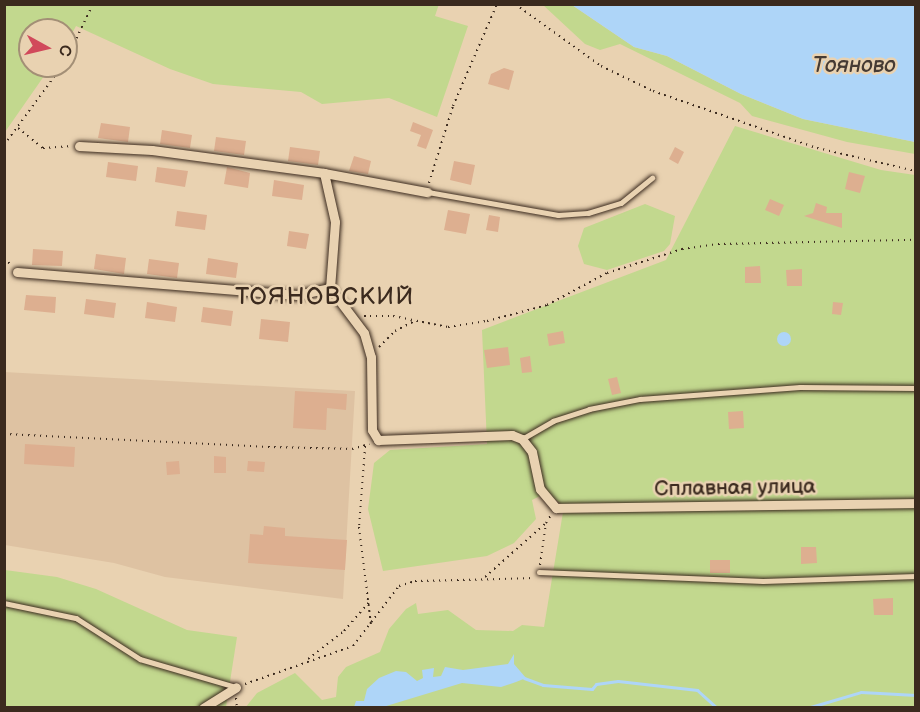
<!DOCTYPE html>
<html>
<head>
<meta charset="utf-8">
<style>
  body { margin:0 }
  #map { position:relative; width:920px; height:712px; overflow:hidden; background:#e9d2b1; font-family:"Balsamiq Sans",sans-serif }
  div>[style] { position:absolute }
  .built>* { inset:0; background:#dec2a2 }
  .green>* { inset:0; background:#c2d88e }
  .water>* { inset:0; background:#aed5f8 }
  .round { border-radius:50% }
  .stream>* { height:3px; margin:-1.5px; padding:0 1.5px; transform-origin:1.5px; border-radius:1.5px; background:#aed5f8 }
  .building>* { inset:0; background:#ddaf90 }
  .path>* { height:2px; margin-top:-1px; transform-origin:0; background:repeating-linear-gradient(90deg,#3b2a1e 0 1.5px,transparent 0 6px) }
  .roads { filter:drop-shadow(0 0 2px #3b2a1e) drop-shadow(0 0 2px #3b2a1e) }
  .lane>* { height:4.5px; margin:-2.25px; padding:0 2.25px; transform-origin:2.25px; border-radius:2.25px; background:#e9d2b1 }
  .street>* { height:9px; margin:-4.5px; padding:0 4.5px; transform-origin:4.5px; border-radius:4.5px; background:#e9d2b1 }
  span { translate:-50% -50%; white-space:nowrap; text-align:center; line-height:1.15; -webkit-text-stroke:5px #e9d2b1; paint-order:stroke }
  .street-label { font-size:21px; color:#3b2a1e }
  .water-label { font-size:22px; color:#463b34; font-style:italic }
  .quarter-label { font-size:24px; color:#3b2a1e; letter-spacing:1.5px }
  .frame { position:absolute; inset:0; border:6px solid #3b2a1e; pointer-events:none }
  .north { position:absolute; left:18px; top:18px; width:60px; height:60px; box-sizing:border-box; background:#e9d2b1; border:2px solid #a38f76; border-radius:50%; rotate:98deg; font-size:16px; font-weight:700; line-height:24px; text-align:center; color:#3b2a1e }
  .north::after { content:''; display:block; margin:auto; width:21px; height:27px; background:#d1495b; clip-path:polygon(50% 0,100% 100%,50% 72%,0 100%) }
</style>
</head>
<body>
<div id="map">
  <div class="built">
    <i style="clip-path:polygon(4px 372px,355px 391px,343px 599px,165px 577px,114px 563px,5px 545px)"></i>
  </div>
  <div class="green">
    <i style="clip-path:polygon(439px 4px,435px 16px,468px 26px,437px 117px,389px 98px,322px 104px,301px 92px,213px 84px,170px 69px,76px 26px,66px 45px,66px 30px,30px 30px,30px 66px,51px 66px,5px 132px,5px 5px)"></i>
    <i style="clip-path:polygon(543px 5px,572px 5px,634px 47px,667px 56px,741px 94px,803px 119px,915px 142px,915px 154px,847px 142px,752px 116px,740px 103px,620px 44px,600px 50px,585px 44px)"></i>
    <i style="clip-path:polygon(735px 126px,881px 170px,915px 175px,915px 707px,245px 708px,257px 693px,295px 673px,322px 700px,336px 697px,338px 677px,346px 667px,380px 652px,389px 629px,406px 609px,416px 603px,418px 614px,448px 610px,476px 630px,513px 631px,522px 625px,544px 627px,564px 506px,546px 493px,532px 500px,536px 519px,514px 543px,487px 556px,383px 571px,368px 509px,374px 463px,390px 450px,487px 444px,482px 330px,666px 260px)"></i>
    <i style="clip-path:polygon(645px 204px,675px 216px,670px 244px,664px 251px,607px 270px,584px 264px,578px 246px,584px 228px)"></i>
    <i style="clip-path:polygon(5px 570px,57px 577px,96px 589px,187px 630px,237px 637px,226px 707px,5px 708px)"></i>
  </div>
  <div class="water">
    <i style="clip-path:polygon(572px 5px,915px 5px,915px 142px,803px 119px,741px 94px,667px 56px,634px 47px)"></i>
    <i class="round" style="left:777px;top:332px;width:14px;height:14px"></i>
    <i style="clip-path:polygon(514px 654px,514px 664px,526px 678px,516px 682px,501px 687px,462px 683px,383px 707px,354px 707px,356px 701px,364px 701px,367px 689px,379px 678px,396px 671px,406px 672px,417px 681px,423px 678px,422px 670px,434px 668px,433px 677px,441px 676px,445px 667px,463px 670px,508px 664px)"></i>
  </div>
  <div class="stream">
    <i style="left:524px;top:678px;width:20px;rotate:20deg"></i>
    <i style="left:543px;top:685px;width:49px;rotate:4.7deg"></i>
    <i style="left:592px;top:689px;width:6px;rotate:-51deg"></i>
    <i style="left:596px;top:684px;width:22px;rotate:-8deg"></i>
    <i style="left:618px;top:681px;width:80px;rotate:6.5deg"></i>
    <i style="left:697px;top:690px;width:27px;rotate:42deg"></i>
    <i style="left:807px;top:708px;width:56px;rotate:-16.5deg"></i>
    <i style="left:861px;top:692px;width:55px;rotate:3.1deg"></i>
  </div>
  <div class="building">
    <i style="clip-path:polygon(504px 68px,514px 71px,509px 90px,488px 84px,491px 74px)"></i>
    <i style="clip-path:polygon(413px 122px,433px 130px,426px 149px,417px 146px,421px 135px,410px 131px)"></i>
    <i style="clip-path:polygon(101px 123px,130px 127px,128px 142px,98px 138px)"></i>
    <i style="clip-path:polygon(162px 130px,192px 135px,190px 148px,160px 144px)"></i>
    <i style="clip-path:polygon(216px 137px,246px 141px,244px 155px,214px 151px)"></i>
    <i style="clip-path:polygon(290px 147px,320px 151px,318px 165px,288px 161px)"></i>
    <i style="clip-path:polygon(675px 147px,684px 152px,678px 164px,669px 159px)"></i>
    <i style="clip-path:polygon(354px 156px,371px 161px,368px 174px,349px 171px)"></i>
    <i style="clip-path:polygon(454px 161px,475px 165px,471px 185px,450px 180px)"></i>
    <i style="clip-path:polygon(108px 162px,138px 166px,136px 181px,106px 177px)"></i>
    <i style="clip-path:polygon(157px 167px,188px 171px,185px 187px,155px 182px)"></i>
    <i style="clip-path:polygon(227px 167px,250px 173px,248px 188px,224px 184px)"></i>
    <i style="clip-path:polygon(849px 172px,865px 176px,860px 193px,845px 189px)"></i>
    <i style="clip-path:polygon(274px 180px,304px 185px,302px 200px,272px 196px)"></i>
    <i style="clip-path:polygon(770px 199px,784px 205px,779px 216px,765px 210px)"></i>
    <i style="clip-path:polygon(816px 203px,827px 207px,826px 213px,842px 213px,842px 228px,804px 216px,813px 213px)"></i>
    <i style="clip-path:polygon(448px 210px,470px 214px,466px 234px,444px 230px)"></i>
    <i style="clip-path:polygon(177px 211px,207px 215px,205px 230px,175px 226px)"></i>
    <i style="clip-path:polygon(489px 215px,500px 217px,498px 232px,486px 230px)"></i>
    <i style="clip-path:polygon(289px 231px,309px 234px,306px 249px,287px 246px)"></i>
    <i style="clip-path:polygon(33px 249px,63px 251px,62px 266px,32px 265px)"></i>
    <i style="clip-path:polygon(96px 254px,126px 258px,124px 274px,94px 269px)"></i>
    <i style="clip-path:polygon(208px 258px,238px 263px,236px 278px,206px 274px)"></i>
    <i style="clip-path:polygon(149px 259px,179px 263px,177px 278px,147px 274px)"></i>
    <i style="clip-path:polygon(760px 266px,761px 283px,745px 283px,745px 267px)"></i>
    <i style="clip-path:polygon(802px 269px,802px 286px,787px 286px,786px 270px)"></i>
    <i style="clip-path:polygon(26px 295px,56px 297px,55px 313px,24px 310px)"></i>
    <i style="clip-path:polygon(86px 299px,116px 303px,114px 318px,84px 314px)"></i>
    <i style="clip-path:polygon(147px 302px,177px 307px,175px 322px,145px 318px)"></i>
    <i style="clip-path:polygon(833px 302px,843px 303px,841px 315px,832px 314px)"></i>
    <i style="clip-path:polygon(203px 307px,233px 311px,231px 326px,201px 322px)"></i>
    <i style="clip-path:polygon(261px 319px,290px 322px,288px 342px,259px 339px)"></i>
    <i style="clip-path:polygon(563px 331px,565px 343px,549px 346px,547px 334px)"></i>
    <i style="clip-path:polygon(508px 347px,510px 365px,487px 368px,484px 350px)"></i>
    <i style="clip-path:polygon(530px 356px,532px 372px,522px 373px,520px 358px)"></i>
    <i style="clip-path:polygon(617px 377px,621px 393px,612px 395px,608px 379px)"></i>
    <i style="clip-path:polygon(295px 391px,347px 394px,346px 410px,327px 408px,326px 430px,293px 428px)"></i>
    <i style="clip-path:polygon(743px 411px,744px 428px,729px 429px,728px 412px)"></i>
    <i style="clip-path:polygon(25px 444px,75px 447px,74px 467px,24px 464px)"></i>
    <i style="clip-path:polygon(214px 456px,226px 457px,226px 473px,214px 473px)"></i>
    <i style="clip-path:polygon(179px 461px,180px 474px,167px 475px,166px 462px)"></i>
    <i style="clip-path:polygon(248px 461px,265px 462px,264px 472px,247px 471px)"></i>
    <i style="clip-path:polygon(264px 526px,285px 528px,285px 536px,347px 540px,345px 570px,248px 563px,250px 534px,263px 535px)"></i>
    <i style="clip-path:polygon(801px 547px,816px 547px,817px 563px,801px 564px)"></i>
    <i style="clip-path:polygon(710px 560px,730px 560px,730px 573px,710px 573px)"></i>
    <i style="clip-path:polygon(893px 598px,893px 615px,874px 615px,873px 599px)"></i>
  </div>
  <div class="path">
    <i style="left:515px;top:4px;width:106px;rotate:35.8deg"></i>
    <i style="left:601px;top:66px;width:58px;rotate:25.7deg"></i>
    <i style="left:653px;top:91px;width:174px;rotate:19.2deg"></i>
    <i style="left:817px;top:148px;width:102px;rotate:13.1deg"></i>
    <i style="left:66px;top:60px;width:62px;rotate:-64.3deg"></i>
    <i style="left:18px;top:128px;width:32px;rotate:39deg"></i>
    <i style="left:43px;top:148px;width:28px;rotate:-4deg"></i>
    <i style="left:4px;top:145px;width:98px;rotate:-53.7deg"></i>
    <i style="left:429px;top:183px;width:81px;rotate:-72.7deg"></i>
    <i style="left:453px;top:106px;width:111px;rotate:-66.7deg"></i>
    <i style="left:4px;top:258px;width:10px;rotate:45deg"></i>
    <i style="left:364px;top:316px;width:29px"></i>
    <i style="left:393px;top:316px;width:56px;rotate:11.3deg"></i>
    <i style="left:448px;top:327px;width:39px;rotate:-9deg"></i>
    <i style="left:487px;top:321px;width:62px;rotate:-14.9deg"></i>
    <i style="left:547px;top:305px;width:68px;rotate:-28.1deg"></i>
    <i style="left:607px;top:273px;width:79px;rotate:-17.7deg"></i>
    <i style="left:682px;top:249px;width:36px;rotate:-8deg"></i>
    <i style="left:718px;top:244px;width:198px;rotate:-1.2deg"></i>
    <i style="left:379px;top:347px;width:23px;rotate:-45deg"></i>
    <i style="left:395px;top:331px;width:22px;rotate:-27deg"></i>
    <i style="left:4px;top:434px;width:264px;rotate:2.8deg"></i>
    <i style="left:268px;top:447px;width:84px;rotate:1.4deg"></i>
    <i style="left:352px;top:449px;width:18px;rotate:-16deg"></i>
    <i style="left:365px;top:446px;width:81px;rotate:94.2deg"></i>
    <i style="left:359px;top:527px;width:99px;rotate:83deg"></i>
    <i style="left:540px;top:565px;width:42px;rotate:-81.9deg"></i>
    <i style="left:546px;top:523px;width:9px;rotate:-58deg"></i>
    <i style="left:485px;top:577px;width:81px;rotate:-41.5deg"></i>
    <i style="left:308px;top:659px;width:46px;rotate:-37.9deg"></i>
    <i style="left:344px;top:631px;width:38px;rotate:-49deg"></i>
    <i style="left:245px;top:684px;width:114px;rotate:-19.4deg"></i>
    <i style="left:353px;top:646px;width:76px;rotate:-52.5deg"></i>
    <i style="left:399px;top:586px;width:17px;rotate:-17deg"></i>
    <i style="left:415px;top:581px;width:119px;rotate:-1.4deg"></i>
    <i style="left:236px;top:698px;width:10px;rotate:84deg"></i>
  </div>
  <div class="roads">
    <div class="lane">
      <i style="left:428px;top:192px;width:132px;rotate:10deg"></i>
      <i style="left:558px;top:215px;width:30px;rotate:-4deg"></i>
      <i style="left:588px;top:213px;width:34px;rotate:-17deg"></i>
      <i style="left:621px;top:203px;width:40px;rotate:-39deg"></i>
      <i style="left:522px;top:439px;width:36px;rotate:-30deg"></i>
      <i style="left:553px;top:421px;width:38px;rotate:-18deg"></i>
      <i style="left:589px;top:409px;width:52px;rotate:-11.1deg"></i>
      <i style="left:640px;top:399px;width:160px;rotate:-4.3deg"></i>
      <i style="left:800px;top:387px;width:116px;rotate:0.5deg"></i>
      <i style="left:539px;top:572px;width:224px;rotate:2.3deg"></i>
      <i style="left:763px;top:581px;width:153px;rotate:-1.9deg"></i>
      <i style="left:4px;top:603px;width:74px;rotate:11.8deg"></i>
      <i style="left:76px;top:618px;width:76px;rotate:32.6deg"></i>
      <i style="left:140px;top:659px;width:100px;rotate:16.3deg"></i>
    </div>
    <div class="street">
      <i style="left:79px;top:146px;width:73px;rotate:3.1deg"></i>
      <i style="left:152px;top:150px;width:174px;rotate:7.6deg"></i>
      <i style="left:324px;top:173px;width:50px;rotate:77.3deg"></i>
      <i style="left:335px;top:222px;width:66px;rotate:94.3deg"></i>
      <i style="left:330px;top:288px;width:56px;rotate:52.9deg"></i>
      <i style="left:364px;top:333px;width:25px;rotate:74deg"></i>
      <i style="left:371px;top:357px;width:73px;rotate:89.2deg"></i>
      <i style="left:372px;top:430px;width:12px;rotate:59deg"></i>
      <i style="left:378px;top:440px;width:134px;rotate:-2.1deg"></i>
      <i style="left:512px;top:435px;width:11px;rotate:22deg"></i>
      <i style="left:522px;top:439px;width:16px;rotate:52deg"></i>
      <i style="left:532px;top:452px;width:38px;rotate:78deg"></i>
      <i style="left:540px;top:489px;width:25px;rotate:50deg"></i>
      <i style="left:556px;top:508px;width:360px;rotate:-0.8deg"></i>
      <i style="left:324px;top:173px;width:105px;rotate:10.5deg"></i>
      <i style="left:17px;top:272px;width:281px;rotate:4.7deg"></i>
      <i style="left:297px;top:295px;width:34px;rotate:-12deg"></i>
      <i style="left:203px;top:708px;width:39px;rotate:-32deg"></i>
    </div>
  </div>
  <div class="street-label">
    <span style="left:735px;top:488px;rotate:-1deg">Сплавная улица</span>
  </div>
  <div class="water-label">
    <span style="left:854px;top:66px">Тояново</span>
  </div>
  <div class="quarter-label">
    <span style="left:325px;top:297px">ТОЯНОВСКИЙ</span>
  </div>
  <div class="frame"></div>
  <div class="north">С</div>
</div>
</body>
</html>
